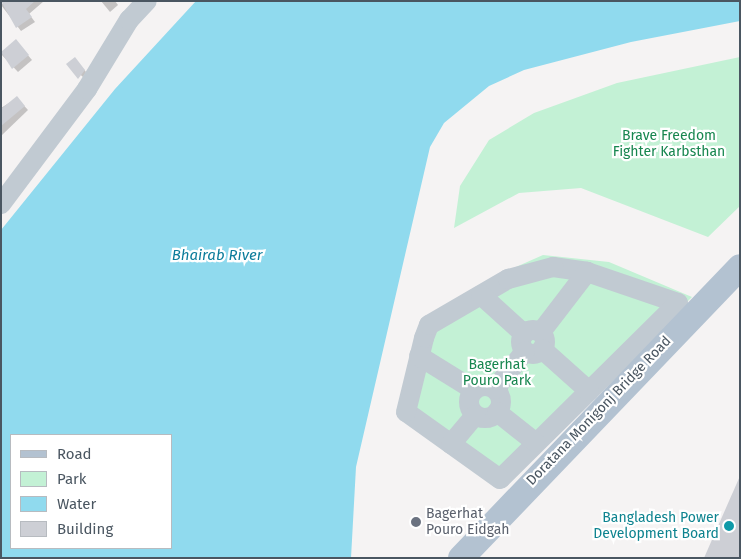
<!DOCTYPE html>
<html>
<head>
<meta charset="utf-8">
<style>
  body { margin:0 }
  #map { position:relative; width:741px; height:559px; overflow:hidden; background:#f5f3f3; font-family:"Fira Sans",sans-serif }
  div>[style] { position:absolute }
  .green>* { inset:0; background:#c3f1d5 }
  .water>* { inset:0; background:#90daee }
  .shadow>* { inset:0; background:#0003 }
  .building>* { inset:0; background:#cdcfd5 }
  .minor>* { height:20px; margin:-10px; padding:0 10px; transform-origin:10px; border-radius:10px; background:#c1cad2 }
  .minor>.ring { margin:-10px; padding:0; box-sizing:content-box; background:none; border:20px solid #c1cad2; border-radius:50% }
  .major>* { height:26px; margin:-13px; padding:0 13px; transform-origin:13px; border-radius:13px; background:#b3c2d1 }
  .dots>* { width:14px; height:14px; translate:-50% -50%; box-sizing:border-box; border:2px solid #fff; border-radius:50% }
  span { translate:-50% -50%; white-space:nowrap; text-align:center; line-height:1.15; -webkit-text-stroke:4.5px #fff; paint-order:stroke }
  .park-label { font-size:14px; color:#17864f }
  .street-label { font-size:14px; color:#4a5661 }
  .worship-label { font-size:14px; color:#5b616d }
  .left { translate:0 -50%; text-align:left }
  .culture-label { font-size:14px; color:#0d838f }
  .right { translate:-100% -50%; text-align:right }
  .water-label { font-size:15px; color:#0c7c9b; font-style:italic }
  .frame { position:absolute; inset:0; border:2px solid #4a5661; pointer-events:none }
  .legend { position:absolute; left:10px; top:434px; width:162px; height:115px; box-sizing:border-box; background:#fff; border:1px solid #b7bbc0; margin:0; padding:6px 9px; list-style:none; font-size:15px; color:#4a5661 }
  .legend li { display:flex; align-items:center; gap:10px; height:25px }
  .legend b { width:25px; border:1px solid #b7bbc0 }
</style>
</head>
<body>
<div id="map">
  <div class="green">
    <i style="clip-path:polygon(740px 57px,740px 206px,708px 237px,581px 188px,519px 193px,454px 228px,460px 186px,489px 140px,534px 113px,617px 83px)"></i>
    <i style="clip-path:polygon(543px 255px,609px 262px,692px 297px,502px 488px,401px 415px,414px 354px,493px 277px)"></i>
  </div>
  <div class="water">
    <i style="clip-path:polygon(evenodd,196px 1px,740px 1px,740px 21px,631px 42px,524px 70px,489px 86px,444px 123px,430px 147px,356px 467px,351px 558px,1px 558px,1px 230px,115px 89px,196px 1px,11px 435px,171px 435px,171px 548px,11px 548px,11px 435px)"></i>
  </div>
  <div class="shadow">
    <i style="clip-path:polygon(6px 1px,44px 1px,29px 14px,35px 22px,21px 31px,1px 5px)"></i>
    <i style="clip-path:polygon(101px 1px,115px 1px,118px 5px,110px 12px)"></i>
    <i style="clip-path:polygon(16px 41px,32px 60px,18px 72px,1px 54px)"></i>
    <i style="clip-path:polygon(77px 61px,86px 72px,83px 77px,68px 64px)"></i>
    <i style="clip-path:polygon(17px 98px,28px 110px,1px 136px,1px 108px)"></i>
  </div>
  <div class="building">
    <i style="clip-path:polygon(1px 1px,35px 1px,26px 9px,32px 17px,16px 28px)"></i>
    <i style="clip-path:polygon(16px 39px,29px 55px,12px 69px,1px 52px)"></i>
    <i style="clip-path:polygon(75px 57px,85px 70px,78px 79px,66px 64px)"></i>
    <i style="clip-path:polygon(17px 96px,25px 106px,1px 126px,1px 109px)"></i>
    <i style="clip-path:polygon(740px 476px,740px 558px,704px 558px)"></i>
  </div>
  <div class="minor">
    <i style="left:1px;top:204px;width:144px;rotate:-53.2deg"></i>
    <i style="left:87px;top:89px;width:81px;rotate:-58.7deg"></i>
    <i style="left:129px;top:20px;width:26px;rotate:-47deg"></i>
    <i style="left:553px;top:267px;width:34px;rotate:8deg"></i>
    <i style="left:587px;top:272px;width:96px;rotate:18.8deg"></i>
    <i style="left:678px;top:303px;width:250px;rotate:135.3deg"></i>
    <i style="left:500px;top:479px;width:115px;rotate:-144.5deg"></i>
    <i style="left:406px;top:412px;width:76px;rotate:-76.3deg"></i>
    <i style="left:424px;top:338px;width:14px;rotate:-69deg"></i>
    <i style="left:429px;top:325px;width:91px;rotate:-30.2deg"></i>
    <i style="left:508px;top:279px;width:47px;rotate:-14.9deg"></i>
    <i style="left:481px;top:295px;width:58px;rotate:42.2deg"></i>
    <i class="ring" style="left:521px;top:330px;width:4px;height:4px"></i>
    <i style="left:541px;top:332px;width:76px;rotate:-52.5deg"></i>
    <i style="left:542px;top:349px;width:63px;rotate:41.8deg"></i>
    <i style="left:419px;top:356px;width:65px;rotate:31.7deg"></i>
    <i class="ring" style="left:469px;top:386px;width:12px;height:12px"></i>
    <i style="left:495px;top:389px;width:48px;rotate:-51.7deg"></i>
    <i style="left:497px;top:412px;width:48px;rotate:38.3deg"></i>
    <i style="left:451px;top:444px;width:38px;rotate:-50deg"></i>
  </div>
  <div class="major">
    <i style="left:461px;top:558px;width:403px;rotate:-46.2deg"></i>
  </div>
  <div class="dots">
    <i style="left:416px;top:522px;background:#6b7280"></i>
    <i style="left:729px;top:526px;background:#0f9aa8"></i>
  </div>
  <div class="park-label">
    <span style="left:669px;top:144px">Brave Freedom<br>Fighter Karbsthan</span>
    <span style="left:497px;top:373px">Bagerhat<br>Pouro Park</span>
  </div>
  <div class="street-label">
    <span style="left:599px;top:411px;rotate:-46deg">Doratana Monigonj Bridge Road</span>
  </div>
  <div class="worship-label">
    <span class="left" style="left:426px;top:522px">Bagerhat<br>Pouro Eidgah</span>
  </div>
  <div class="culture-label">
    <span class="right" style="left:719px;top:526px">Bangladesh Power<br>Development Board</span>
  </div>
  <div class="water-label">
    <span style="left:217px;top:256px">Bhairab River</span>
  </div>
  <div class="frame"></div>
  <ul class="legend">
  <li><b style="height:6px;background:#b3c2d1"></b>Road</li>
  <li><b style="height:14px;background:#c3f1d5"></b>Park</li>
  <li><b style="height:14px;background:#90daee"></b>Water</li>
  <li><b style="height:14px;background:#cdcfd5"></b>Building</li>
  </ul>
</div>
</body>
</html>
